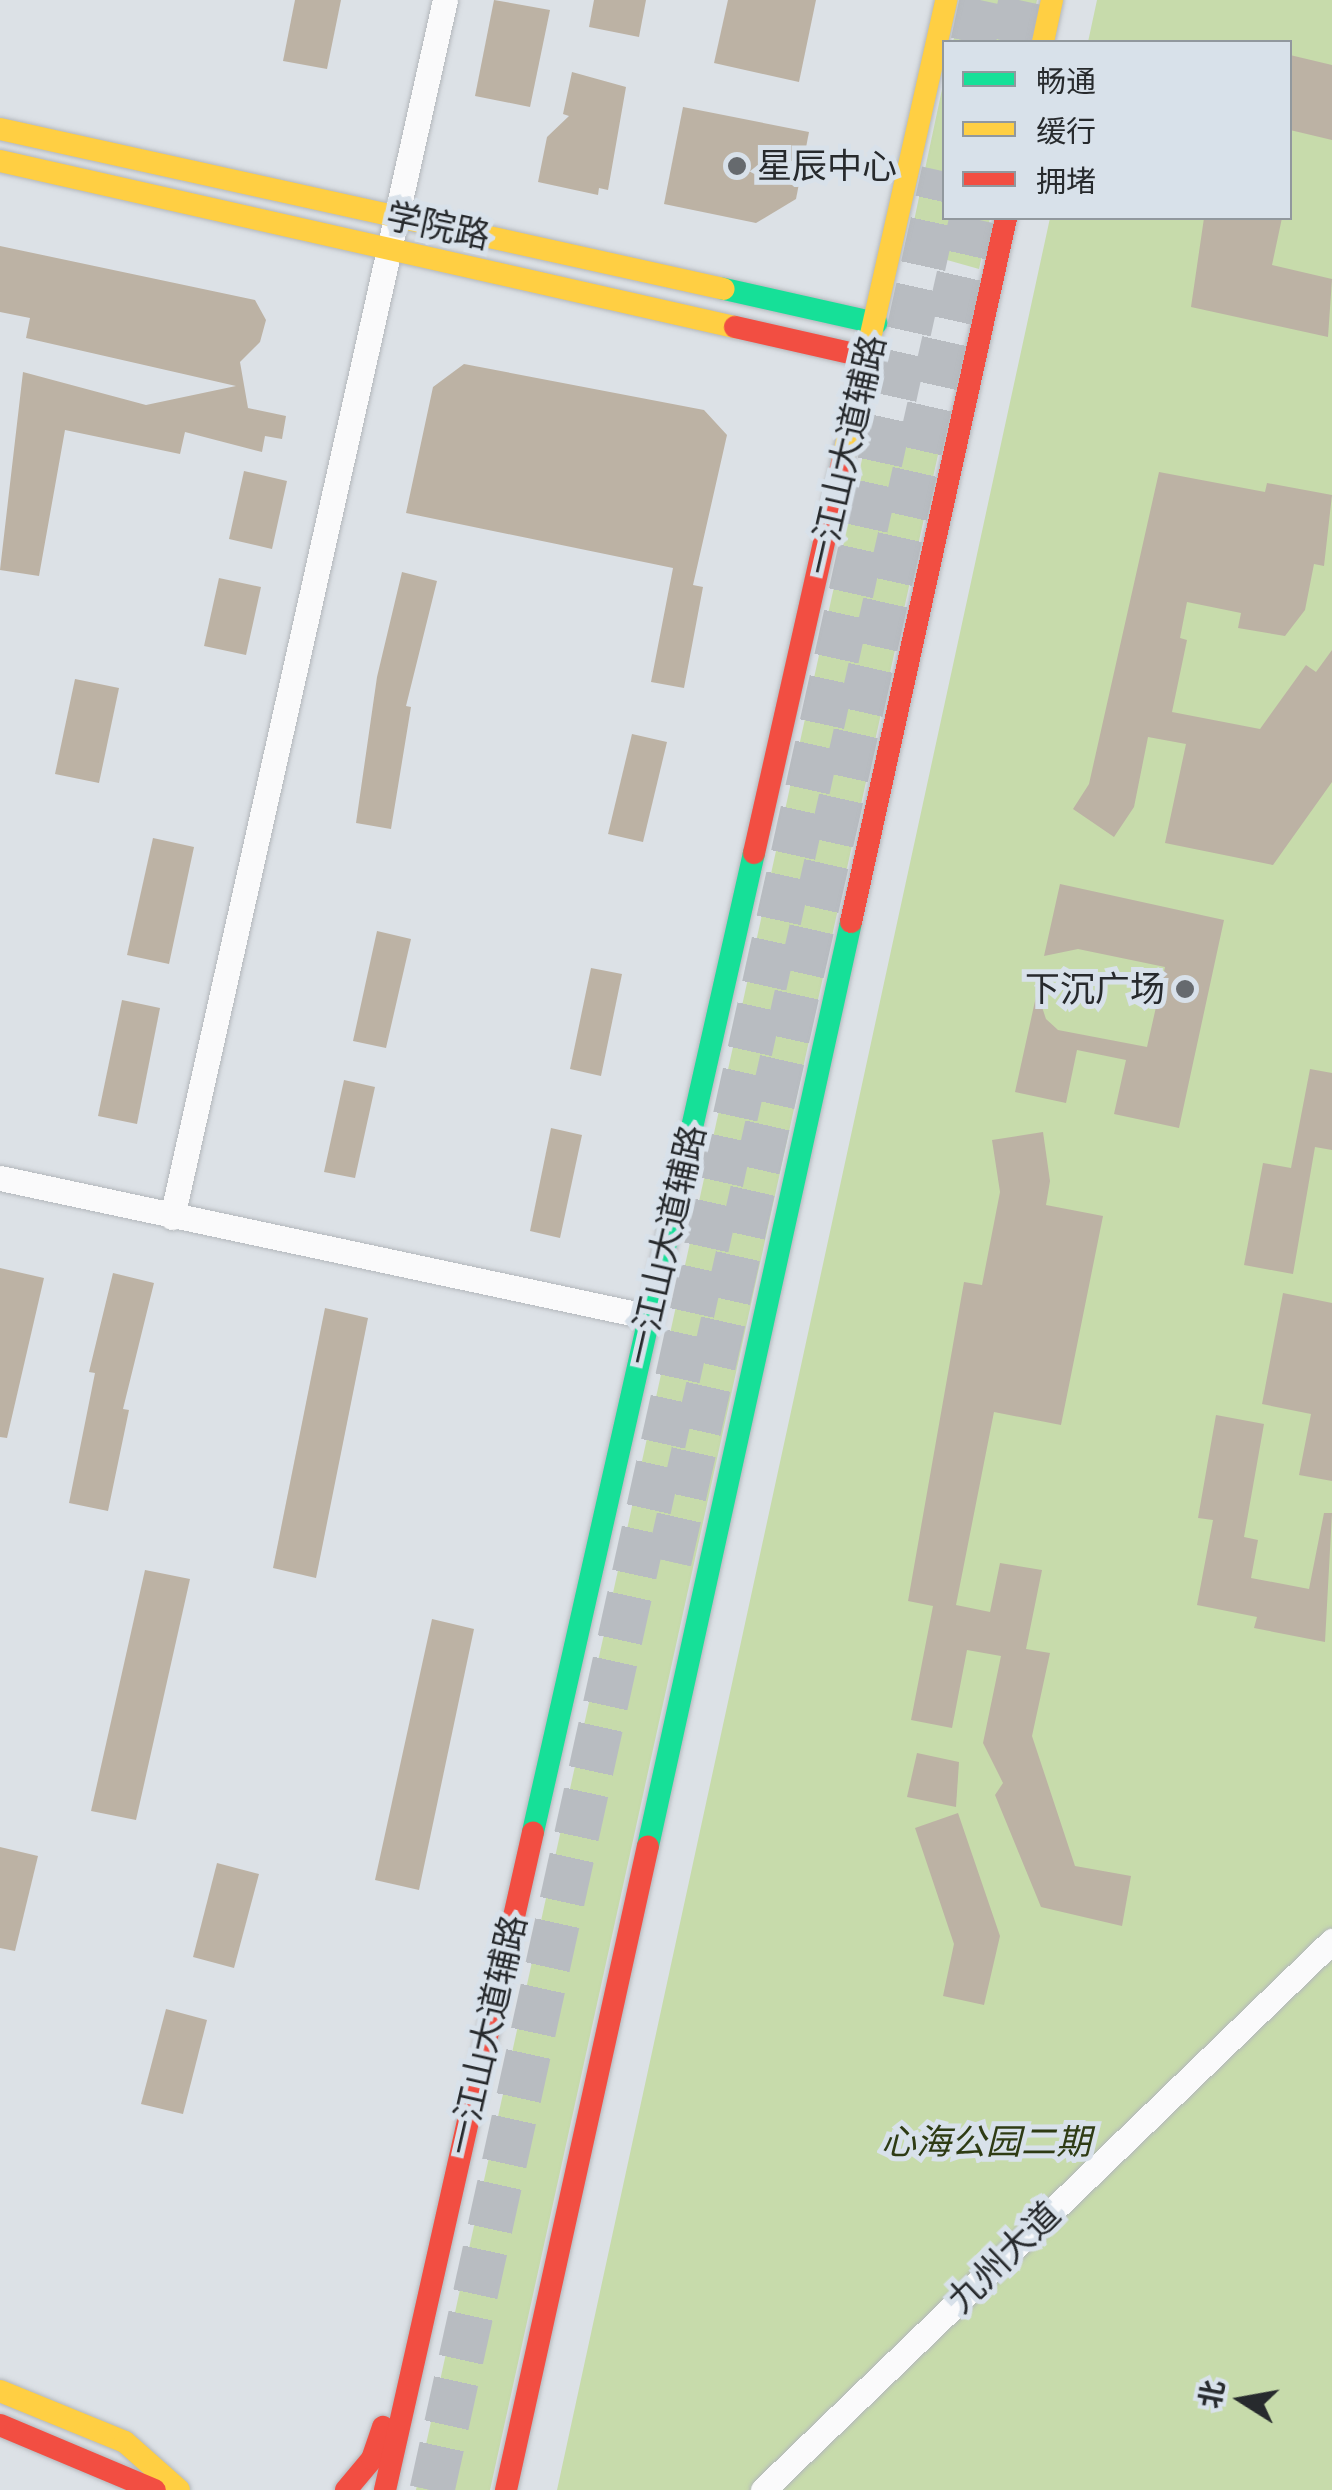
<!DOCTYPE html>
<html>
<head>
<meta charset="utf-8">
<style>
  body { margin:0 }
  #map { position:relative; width:1332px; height:2490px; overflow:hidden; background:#dce1e6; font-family:"Zilla Slab","Noto Sans SC",serif }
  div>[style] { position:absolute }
  .green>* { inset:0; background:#c7dbab }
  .building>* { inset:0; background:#bcb2a4 }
  .highway-tunnel>* { height:45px; margin-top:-22.5px; transform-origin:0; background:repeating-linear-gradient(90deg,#b8bcc1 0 45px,transparent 0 67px) }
  .roads { filter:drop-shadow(0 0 2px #b3b7bb) drop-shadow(0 0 2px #b3b7bb) }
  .street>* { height:25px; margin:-12.5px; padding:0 12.5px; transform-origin:12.5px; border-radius:12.5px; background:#fafafb }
  .fast>* { height:22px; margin:-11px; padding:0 11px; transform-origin:11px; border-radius:11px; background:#16e098 }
  .slow>* { height:22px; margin:-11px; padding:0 11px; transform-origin:11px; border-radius:11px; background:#ffcf43 }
  .jam>* { height:22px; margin:-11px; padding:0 11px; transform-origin:11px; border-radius:11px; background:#f24e42 }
  .dots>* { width:28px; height:28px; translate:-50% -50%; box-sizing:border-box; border:5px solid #d8e1ea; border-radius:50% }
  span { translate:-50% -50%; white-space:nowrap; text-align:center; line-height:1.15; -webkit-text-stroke:10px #d8e1ea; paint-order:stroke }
  .poi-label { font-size:35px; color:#272a2d }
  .left { translate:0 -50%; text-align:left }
  .right { translate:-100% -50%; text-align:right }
  .street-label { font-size:35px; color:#272a2d }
  .park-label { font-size:35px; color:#2e3b14; font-style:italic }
  .legend { position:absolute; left:942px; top:40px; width:350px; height:180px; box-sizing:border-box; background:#d8e1ea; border:2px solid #91989e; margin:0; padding:12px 18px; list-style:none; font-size:30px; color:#272a2d }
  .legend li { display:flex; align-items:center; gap:20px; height:50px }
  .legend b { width:50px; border:2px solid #91989e }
  .north { position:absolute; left:1192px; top:2350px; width:100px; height:100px; -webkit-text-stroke:8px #d8e1ea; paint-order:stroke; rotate:281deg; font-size:28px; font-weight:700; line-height:40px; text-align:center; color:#272a2d }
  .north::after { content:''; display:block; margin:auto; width:35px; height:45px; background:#272a2d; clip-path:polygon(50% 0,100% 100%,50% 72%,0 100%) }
</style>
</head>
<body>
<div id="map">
  <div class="green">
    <i style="clip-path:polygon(962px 0,1037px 0,1028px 42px,953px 42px)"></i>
    <i style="clip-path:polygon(1097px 0,1332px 0,1332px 2490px,557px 2490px,1050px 218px,1290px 218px,1290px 42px,1088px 42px)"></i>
    <i style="clip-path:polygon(944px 80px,944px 218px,990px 218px,979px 269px,908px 249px)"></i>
    <i style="clip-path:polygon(870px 423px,941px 441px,490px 2490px,416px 2490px)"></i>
  </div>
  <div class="building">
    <i style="clip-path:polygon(295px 0,341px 0,327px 69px,283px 61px)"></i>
    <i style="clip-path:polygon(494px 0,550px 10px,530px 107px,475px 96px)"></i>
    <i style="clip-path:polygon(594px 0,646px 0,639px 37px,589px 27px)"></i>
    <i style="clip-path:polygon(728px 0,816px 0,799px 82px,714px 63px)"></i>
    <i style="clip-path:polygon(1290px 55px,1332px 65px,1332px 140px,1290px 130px)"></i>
    <i style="clip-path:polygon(572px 72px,626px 87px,608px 190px,599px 188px,598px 195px,538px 182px,547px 137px,569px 116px,563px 114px)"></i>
    <i style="clip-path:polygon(683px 107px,809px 132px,796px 199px,756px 223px,664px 204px)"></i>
    <i style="clip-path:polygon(1204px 218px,1282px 218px,1272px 265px,1332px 279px,1328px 337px,1191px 307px)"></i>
    <i style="clip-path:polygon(0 246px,255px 300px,266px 320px,260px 342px,240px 362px,248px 408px,286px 416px,282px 439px,265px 436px,262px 452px,185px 432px,180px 454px,65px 430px,39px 576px,0 570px,23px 372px,146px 405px,236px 386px,26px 338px,30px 318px,0 312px)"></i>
    <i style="clip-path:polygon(464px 364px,704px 410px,727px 435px,693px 585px,703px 587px,684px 688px,651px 682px,673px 568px,406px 513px,433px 387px)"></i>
    <i style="clip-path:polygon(244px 471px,287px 481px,272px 549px,229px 539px)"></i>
    <i style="clip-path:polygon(1159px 472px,1265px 492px,1267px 483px,1332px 495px,1324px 566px,1314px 564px,1305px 610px,1285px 636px,1238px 628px,1241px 613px,1187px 602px,1180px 638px,1187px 640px,1172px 712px,1260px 729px,1306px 665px,1316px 672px,1332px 650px,1332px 782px,1273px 865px,1165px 843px,1186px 744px,1148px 737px,1134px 807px,1114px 837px,1073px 809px,1089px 784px)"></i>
    <i style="clip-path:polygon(402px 572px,437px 581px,406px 706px,411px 707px,391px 829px,356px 823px,377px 677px)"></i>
    <i style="clip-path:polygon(219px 578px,261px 587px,246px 655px,204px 646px)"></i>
    <i style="clip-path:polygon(75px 679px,119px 688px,99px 783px,55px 774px)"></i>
    <i style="clip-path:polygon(632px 734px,667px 742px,643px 842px,608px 834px)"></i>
    <i style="clip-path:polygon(153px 838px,194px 847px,169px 964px,127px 955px)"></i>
    <i style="clip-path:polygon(1060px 884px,1224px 920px,1179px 1128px,1114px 1114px,1126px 1060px,1077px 1050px,1066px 1103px,1015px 1092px,1037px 992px,1046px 1019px,1058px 1030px,1147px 1047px,1165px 967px,1078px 949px,1044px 956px)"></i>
    <i style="clip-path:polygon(377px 931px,411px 939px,386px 1048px,353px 1041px)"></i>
    <i style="clip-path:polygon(591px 968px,622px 974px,601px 1076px,570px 1069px)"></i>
    <i style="clip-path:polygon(122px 1000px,160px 1008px,137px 1124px,98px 1116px)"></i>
    <i style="clip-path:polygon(1310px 1069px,1332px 1073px,1332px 1150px,1315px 1147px,1293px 1274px,1244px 1265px,1263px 1163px,1291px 1168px)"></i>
    <i style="clip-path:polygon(344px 1080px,375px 1087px,355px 1178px,324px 1172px)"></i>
    <i style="clip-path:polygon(551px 1128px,582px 1135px,560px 1238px,530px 1231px)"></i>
    <i style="clip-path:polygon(1043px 1132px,1050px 1181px,1046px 1205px,1103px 1216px,1061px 1425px,994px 1412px,956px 1605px,990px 1612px,1000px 1563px,1042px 1570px,1026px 1649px,1050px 1653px,1032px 1736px,1075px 1866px,1131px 1876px,1122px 1926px,1041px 1907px,995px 1795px,1003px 1783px,983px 1743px,1001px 1656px,967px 1650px,952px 1728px,911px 1720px,933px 1606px,908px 1601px,964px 1282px,982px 1285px,1000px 1192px,992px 1140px)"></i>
    <i style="clip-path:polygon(0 1268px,44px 1278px,7px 1438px,0 1437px)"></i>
    <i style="clip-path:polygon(113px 1273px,154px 1283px,123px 1409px,129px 1410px,108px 1511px,69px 1503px,95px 1373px,89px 1372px)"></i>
    <i style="clip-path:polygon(1283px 1293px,1332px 1303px,1332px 1481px,1299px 1475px,1311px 1414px,1262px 1404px)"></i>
    <i style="clip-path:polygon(325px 1308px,368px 1318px,316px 1578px,273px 1568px)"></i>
    <i style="clip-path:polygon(1216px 1415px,1264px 1424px,1244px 1537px,1258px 1540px,1251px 1578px,1309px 1589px,1324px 1513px,1332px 1513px,1325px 1642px,1254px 1628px,1257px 1617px,1197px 1605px,1213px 1520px,1198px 1518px)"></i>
    <i style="clip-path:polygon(145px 1570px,190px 1579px,136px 1820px,91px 1811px)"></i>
    <i style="clip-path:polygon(432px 1619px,474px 1629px,419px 1890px,375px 1880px)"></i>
    <i style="clip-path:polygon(917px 1753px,959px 1762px,956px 1807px,907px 1797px)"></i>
    <i style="clip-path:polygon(958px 1813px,1000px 1936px,984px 2005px,943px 1996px,954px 1944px,915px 1828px)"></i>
    <i style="clip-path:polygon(0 1847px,38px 1856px,15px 1951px,0 1948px)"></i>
    <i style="clip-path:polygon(217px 1863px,259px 1874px,234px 1968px,193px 1957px)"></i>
    <i style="clip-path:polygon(166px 2009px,207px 2020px,183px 2114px,141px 2104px)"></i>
  </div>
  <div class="highway-tunnel">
    <i style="left:973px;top:42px;width:43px;rotate:-77.9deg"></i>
    <i style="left:1012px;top:42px;width:43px;rotate:-77.9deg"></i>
    <i style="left:669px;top:1561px;width:1377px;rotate:-77.29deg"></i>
    <i style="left:432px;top:2490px;width:2375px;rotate:-77.55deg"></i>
  </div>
  <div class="roads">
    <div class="street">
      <i style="left:0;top:1178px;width:665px;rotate:12.07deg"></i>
      <i style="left:172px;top:1217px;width:1247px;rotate:-77.36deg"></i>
      <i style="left:763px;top:2490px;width:791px;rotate:-43.98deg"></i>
    </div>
    <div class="fast">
      <i style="left:724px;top:289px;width:156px;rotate:12.6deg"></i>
      <i style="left:533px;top:1832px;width:1004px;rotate:-77.28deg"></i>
      <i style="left:648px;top:1846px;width:946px;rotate:-77.61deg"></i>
    </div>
    <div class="slow">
      <i style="left:1043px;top:42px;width:43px;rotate:-77.9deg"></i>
      <i style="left:0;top:129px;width:741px;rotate:12.46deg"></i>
      <i style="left:0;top:161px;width:754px;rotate:12.73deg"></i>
      <i style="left:842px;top:463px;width:475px;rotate:-77.3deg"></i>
      <i style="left:0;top:2391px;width:135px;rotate:22.2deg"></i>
      <i style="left:125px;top:2442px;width:72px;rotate:41.6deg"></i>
    </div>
    <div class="jam">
      <i style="left:735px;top:327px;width:135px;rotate:12.8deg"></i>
      <i style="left:754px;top:853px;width:400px;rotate:-77.3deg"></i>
      <i style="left:851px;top:922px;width:721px;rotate:-77.58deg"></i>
      <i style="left:0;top:2425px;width:168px;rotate:22.8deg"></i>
      <i style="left:346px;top:2490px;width:40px;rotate:-50deg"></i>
      <i style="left:372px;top:2459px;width:34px;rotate:-71deg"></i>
      <i style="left:385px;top:2490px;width:674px;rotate:-77.32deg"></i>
      <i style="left:506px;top:2490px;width:659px;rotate:-77.57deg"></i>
    </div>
  </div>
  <div class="dots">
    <i style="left:737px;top:166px;background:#666a6e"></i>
    <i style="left:1185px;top:989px;background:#666a6e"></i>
  </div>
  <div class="poi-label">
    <span class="left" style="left:757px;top:166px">星辰中心</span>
    <span class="right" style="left:1165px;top:989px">下沉广场</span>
  </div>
  <div class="street-label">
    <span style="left:438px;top:226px;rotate:12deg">学院路</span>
    <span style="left:846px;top:455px;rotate:-77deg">一江山大道辅路</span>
    <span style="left:666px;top:1245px;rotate:-77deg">一江山大道辅路</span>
    <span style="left:487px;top:2035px;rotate:-77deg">一江山大道辅路</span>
    <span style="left:1004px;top:2257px;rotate:-44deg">九州大道</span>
  </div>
  <div class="park-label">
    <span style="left:986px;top:2142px">心海公园二期</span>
  </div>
  <ul class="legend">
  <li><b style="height:12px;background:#16e098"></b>畅通</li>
  <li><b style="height:12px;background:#ffcf43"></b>缓行</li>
  <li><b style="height:12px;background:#f24e42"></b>拥堵</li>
  </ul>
  <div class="north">北</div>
</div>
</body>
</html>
